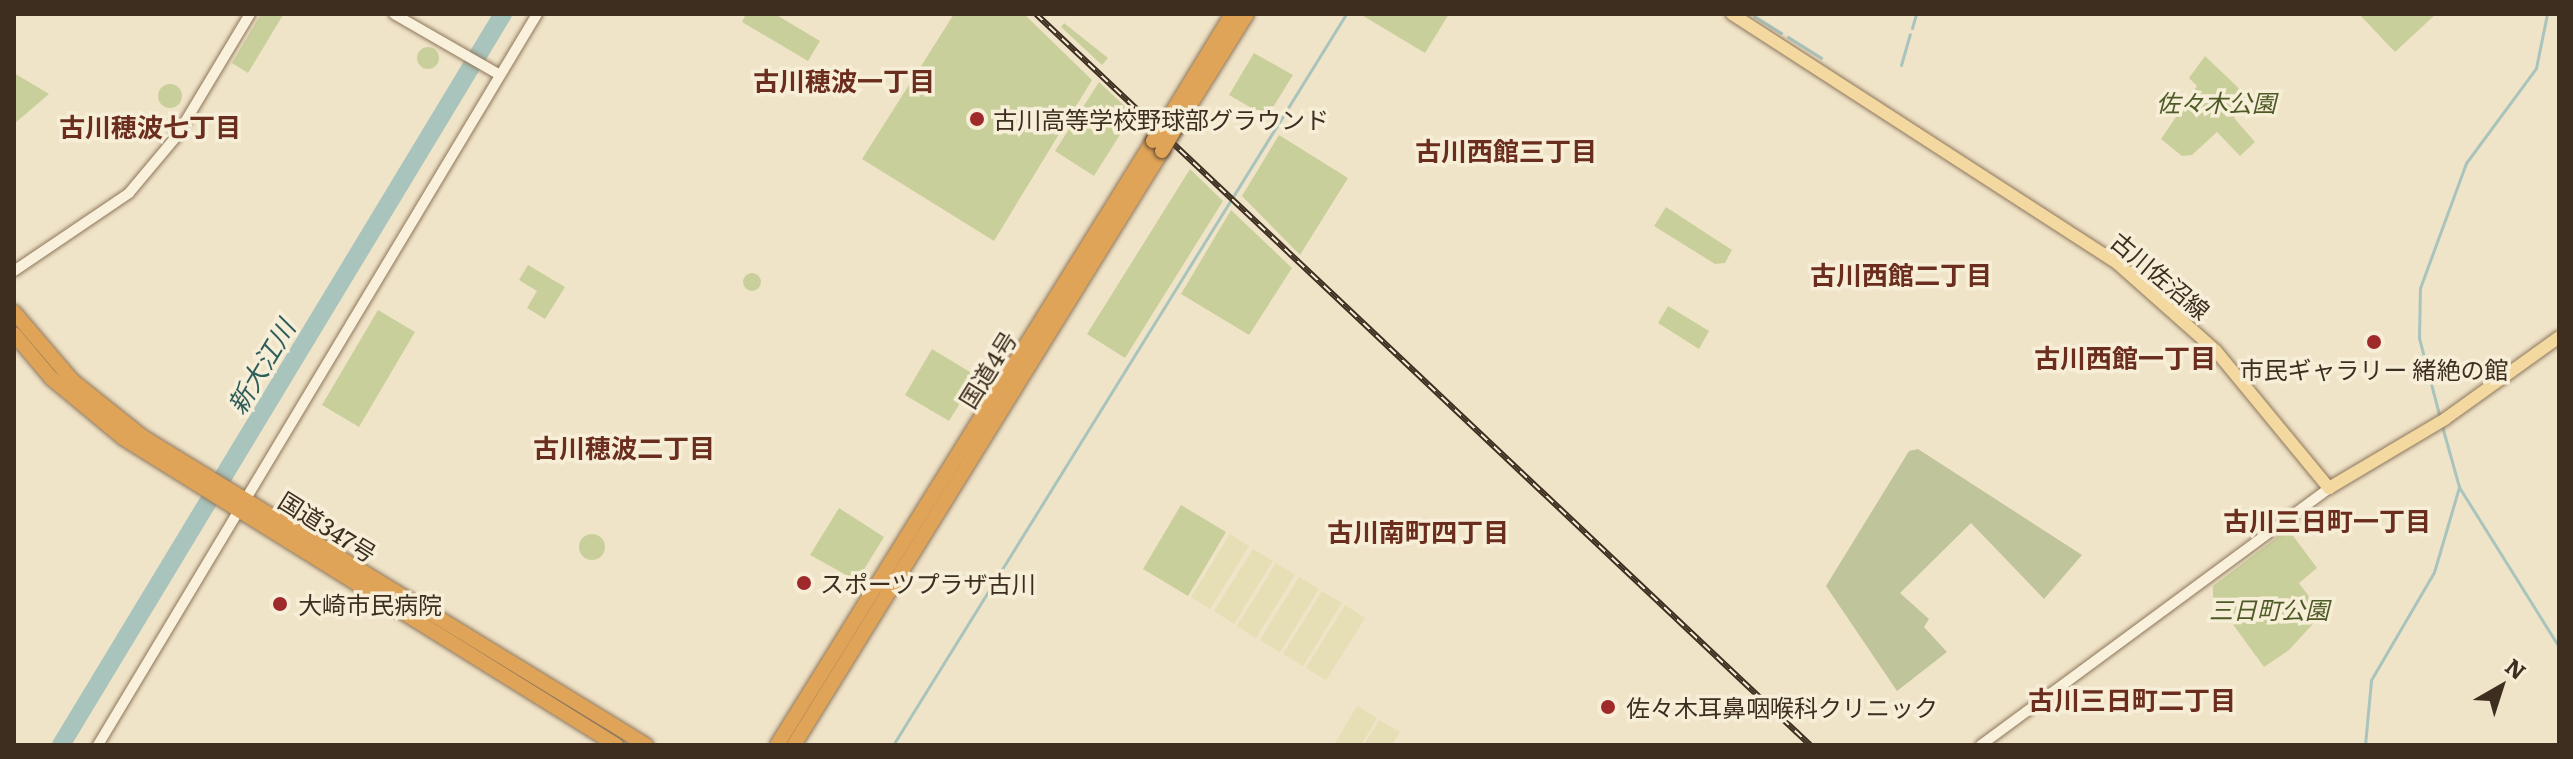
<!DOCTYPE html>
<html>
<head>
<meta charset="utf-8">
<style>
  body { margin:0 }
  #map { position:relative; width:2573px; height:759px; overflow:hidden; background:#f0e4c8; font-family:Literata,"Noto Sans JP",serif }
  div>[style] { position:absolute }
  .farmland>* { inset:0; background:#e6deb5 }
  .green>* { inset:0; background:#c9cf9b }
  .round { border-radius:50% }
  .cemetery>* { inset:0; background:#bfc49a }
  .stream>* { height:3px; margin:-1.5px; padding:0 1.5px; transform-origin:1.5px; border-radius:1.5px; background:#a9c4bc }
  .river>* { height:18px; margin:-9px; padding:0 9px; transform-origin:9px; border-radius:9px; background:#a9c4bc }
  .roads { filter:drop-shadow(0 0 2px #8d765c) drop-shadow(0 0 2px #8d765c) }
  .minor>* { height:10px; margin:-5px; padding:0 5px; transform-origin:5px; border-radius:5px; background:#faf1dc }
  .major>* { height:12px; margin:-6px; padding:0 6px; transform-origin:6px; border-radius:6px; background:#f3d9a0 }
  .highway>* { height:14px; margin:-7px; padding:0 7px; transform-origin:7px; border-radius:7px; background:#e0a458 }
  .rail>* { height:6px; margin-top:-3px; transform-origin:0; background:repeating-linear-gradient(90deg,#f7eed8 0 9px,#3d2e20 0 18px); box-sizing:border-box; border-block:2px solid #3d2e20 }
  .bridges { filter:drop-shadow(0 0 2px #5b4430) drop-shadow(0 0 2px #5b4430) }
  .highway-bridge>* { height:14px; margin:-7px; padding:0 7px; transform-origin:7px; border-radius:7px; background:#e0a458 }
  .dots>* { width:22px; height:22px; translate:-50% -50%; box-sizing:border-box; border:4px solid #f7eed8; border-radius:50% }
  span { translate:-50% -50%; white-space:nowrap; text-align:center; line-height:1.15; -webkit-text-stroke:7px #f7eed8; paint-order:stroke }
  .park-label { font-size:24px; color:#4d5a26; font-style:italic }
  .poi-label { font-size:24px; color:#3d2e20 }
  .left { translate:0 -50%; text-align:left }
  .street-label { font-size:24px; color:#3d2e20 }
  .neighbourhood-label { font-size:26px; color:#6b2e1e; font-weight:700 }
  .water-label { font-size:26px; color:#2f5d5a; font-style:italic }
  .frame { position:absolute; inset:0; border:16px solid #3d2e20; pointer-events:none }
  .north { position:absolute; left:2461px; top:647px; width:80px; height:80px; -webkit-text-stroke:6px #f7eed8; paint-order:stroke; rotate:39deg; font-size:22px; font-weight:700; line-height:32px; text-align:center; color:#3d2e20 }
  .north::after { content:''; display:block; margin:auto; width:28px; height:36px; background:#3d2e20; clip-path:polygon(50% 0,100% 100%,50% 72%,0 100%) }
</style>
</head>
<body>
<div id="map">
  <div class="farmland">
    <i style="clip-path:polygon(1230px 534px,1249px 546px,1210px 609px,1191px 597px)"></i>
    <i style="clip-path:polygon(1253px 549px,1273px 561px,1234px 624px,1214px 611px)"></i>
    <i style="clip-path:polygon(1276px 563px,1295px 575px,1256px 638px,1237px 626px)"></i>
    <i style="clip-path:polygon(1299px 577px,1319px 589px,1280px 652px,1260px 640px)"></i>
    <i style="clip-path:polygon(1322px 591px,1342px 603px,1303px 666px,1283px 654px)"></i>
    <i style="clip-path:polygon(1345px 605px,1365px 618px,1326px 680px,1306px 668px)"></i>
    <i style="clip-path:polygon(1357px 706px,1377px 718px,1361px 745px,1334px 745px)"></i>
    <i style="clip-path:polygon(1379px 720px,1400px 732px,1392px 745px,1364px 745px)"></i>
  </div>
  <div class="green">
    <i style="clip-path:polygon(261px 14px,283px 15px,248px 73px,232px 63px)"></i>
    <i style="clip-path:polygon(746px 14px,775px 14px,820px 41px,808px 61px,742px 22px)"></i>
    <i style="clip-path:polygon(954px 14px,1024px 14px,1092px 80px,994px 241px,862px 159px)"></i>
    <i style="clip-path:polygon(1360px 14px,1449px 14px,1425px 53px)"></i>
    <i style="clip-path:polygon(2359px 14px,2436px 14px,2395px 52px)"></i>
    <i style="clip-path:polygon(1064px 23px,1108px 58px,1102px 65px,1061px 27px)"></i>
    <i class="round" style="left:417px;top:47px;width:22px;height:22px"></i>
    <i style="clip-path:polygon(1254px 53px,1293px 75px,1267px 117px,1229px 95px)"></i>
    <i style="clip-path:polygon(2205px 56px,2248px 97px,2234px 118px,2255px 142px,2240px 156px,2217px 132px,2192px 155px,2182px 156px,2161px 139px,2197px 86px,2189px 78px)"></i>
    <i style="clip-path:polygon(14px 73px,49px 94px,14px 124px)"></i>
    <i style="clip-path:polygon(1099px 82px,1133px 114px,1094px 176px,1055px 151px)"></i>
    <i class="round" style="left:158px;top:84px;width:24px;height:24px"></i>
    <i style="clip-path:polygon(1279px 135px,1348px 178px,1300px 255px,1242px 196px)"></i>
    <i style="clip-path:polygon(1190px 169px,1223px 201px,1125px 358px,1087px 334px)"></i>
    <i style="clip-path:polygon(1666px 207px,1732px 250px,1725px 263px,1715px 264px,1654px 226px)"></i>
    <i style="clip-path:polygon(1231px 210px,1292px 268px,1249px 335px,1181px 294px)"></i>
    <i style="clip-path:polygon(528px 265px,565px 287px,545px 319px,527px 308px,537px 291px,519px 280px)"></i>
    <i class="round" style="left:743px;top:273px;width:18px;height:18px"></i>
    <i style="clip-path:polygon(1668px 306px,1709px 331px,1699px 349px,1658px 323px)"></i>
    <i style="clip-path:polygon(378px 310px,415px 332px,359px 427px,322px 405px)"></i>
    <i style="clip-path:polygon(932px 349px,970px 372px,967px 392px,949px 421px,905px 395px)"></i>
    <i style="clip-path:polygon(1181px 505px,1226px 532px,1188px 596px,1143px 569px)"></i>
    <i style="clip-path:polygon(839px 508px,884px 537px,857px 581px,810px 555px)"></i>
    <i style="clip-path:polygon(2288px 529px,2317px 568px,2299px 583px,2322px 614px,2289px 650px,2264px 667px,2213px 597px,2213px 586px)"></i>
    <i class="round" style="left:579px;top:534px;width:26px;height:26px"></i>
  </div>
  <div class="cemetery">
    <i style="clip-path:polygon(1918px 449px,2082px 555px,2044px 599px,1971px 523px,1900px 593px,1929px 619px,1924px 627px,1947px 652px,1897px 691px,1826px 586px,1909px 451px)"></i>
  </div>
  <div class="stream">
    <i style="left:1754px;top:16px;width:32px;rotate:32deg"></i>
    <i style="left:1912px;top:28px;width:15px;rotate:-74deg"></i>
    <i style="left:1788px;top:37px;width:39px;rotate:32deg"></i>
    <i style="left:1901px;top:65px;width:32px;rotate:-74deg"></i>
    <i style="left:2440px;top:418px;width:83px;rotate:-104.7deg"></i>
    <i style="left:2419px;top:338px;width:50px;rotate:-88.9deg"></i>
    <i style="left:2420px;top:288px;width:133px;rotate:-69.8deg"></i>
    <i style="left:2466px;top:163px;width:118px;rotate:-53.6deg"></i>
    <i style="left:2536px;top:68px;width:55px;rotate:-78.5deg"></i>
    <i style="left:2442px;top:426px;width:63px;rotate:74.4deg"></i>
    <i style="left:2459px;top:487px;width:189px;rotate:58deg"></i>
    <i style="left:893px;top:745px;width:860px;rotate:-58.21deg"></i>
    <i style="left:2365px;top:745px;width:65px;rotate:-84.7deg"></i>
    <i style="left:2371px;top:680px;width:125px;rotate:-59.7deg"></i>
    <i style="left:2434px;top:572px;width:89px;rotate:-73.6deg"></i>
  </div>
  <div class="river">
    <i style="left:61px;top:745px;width:854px;rotate:-58.84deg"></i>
  </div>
  <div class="roads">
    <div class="minor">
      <i style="left:394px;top:14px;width:122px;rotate:29.9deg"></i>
      <i style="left:14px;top:271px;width:139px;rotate:-34.1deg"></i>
      <i style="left:129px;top:193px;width:73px;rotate:-50deg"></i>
      <i style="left:176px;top:137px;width:144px;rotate:-59deg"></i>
      <i style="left:98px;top:745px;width:853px;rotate:-59.01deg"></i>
      <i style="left:1981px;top:745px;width:433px;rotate:-36.4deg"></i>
    </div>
    <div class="major">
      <i style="left:1732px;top:14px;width:459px;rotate:32.9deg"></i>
      <i style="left:2117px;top:263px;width:132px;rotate:41.6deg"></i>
      <i style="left:2216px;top:351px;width:178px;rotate:50.5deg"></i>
      <i style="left:2329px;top:488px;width:135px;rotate:-30.7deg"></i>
      <i style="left:2445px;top:419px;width:140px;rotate:-35.7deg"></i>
    </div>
    <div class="highway">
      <i style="left:1168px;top:119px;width:123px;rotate:-58.6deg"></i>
      <i style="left:1177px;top:126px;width:132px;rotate:-58deg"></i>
      <i style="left:14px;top:312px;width:91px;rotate:49.5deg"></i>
      <i style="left:73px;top:381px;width:90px;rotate:38.7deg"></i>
      <i style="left:143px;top:437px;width:590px;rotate:31.48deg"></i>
      <i style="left:14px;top:334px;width:57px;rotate:49.9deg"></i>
      <i style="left:51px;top:378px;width:94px;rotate:39.8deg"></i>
      <i style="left:123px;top:438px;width:581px;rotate:31.91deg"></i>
      <i style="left:777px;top:745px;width:711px;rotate:-58.1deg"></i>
      <i style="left:794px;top:745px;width:699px;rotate:-58.22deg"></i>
    </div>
  </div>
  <div class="rail">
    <i style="left:1036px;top:14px;width:1065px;rotate:43.36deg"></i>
  </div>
  <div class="bridges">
    <div class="highway-bridge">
      <i style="left:1153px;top:141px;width:27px;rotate:-56deg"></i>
      <i style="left:1162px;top:151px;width:29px;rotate:-59deg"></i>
    </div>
  </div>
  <div class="dots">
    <i style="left:977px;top:119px;background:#9e2a2b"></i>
    <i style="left:2374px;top:342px;background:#9e2a2b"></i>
    <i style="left:804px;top:583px;background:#9e2a2b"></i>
    <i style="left:280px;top:604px;background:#9e2a2b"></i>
    <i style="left:1608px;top:707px;background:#9e2a2b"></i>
  </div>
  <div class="park-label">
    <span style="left:2216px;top:102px">佐々木公園</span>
    <span style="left:2269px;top:609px">三日町公園</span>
  </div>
  <div class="poi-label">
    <span class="left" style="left:993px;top:119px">古川高等学校野球部グラウンド</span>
    <span style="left:2374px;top:369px">市民ギャラリー 緒絶の館</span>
    <span class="left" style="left:820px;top:583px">スポーツプラザ古川</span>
    <span class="left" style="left:298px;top:604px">大崎市民病院</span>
    <span class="left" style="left:1626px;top:707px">佐々木耳鼻咽喉科クリニック</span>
  </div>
  <div class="street-label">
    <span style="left:2161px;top:275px;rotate:40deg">古川佐沼線</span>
    <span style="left:987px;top:369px;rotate:-58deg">国道4号</span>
    <span style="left:328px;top:526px;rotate:32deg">国道347号</span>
  </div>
  <div class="neighbourhood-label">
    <span style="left:844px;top:80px">古川穂波一丁目</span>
    <span style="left:150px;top:126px">古川穂波七丁目</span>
    <span style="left:1506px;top:150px">古川西館三丁目</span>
    <span style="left:1901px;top:274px">古川西館二丁目</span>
    <span style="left:2125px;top:357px">古川西館一丁目</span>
    <span style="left:624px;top:447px">古川穂波二丁目</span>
    <span style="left:2327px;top:520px">古川三日町一丁目</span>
    <span style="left:1418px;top:531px">古川南町四丁目</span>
    <span style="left:2132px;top:699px">古川三日町二丁目</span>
  </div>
  <div class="water-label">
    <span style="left:260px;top:366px;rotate:-59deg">新大江川</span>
  </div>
  <div class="frame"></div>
  <div class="north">N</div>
</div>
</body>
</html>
